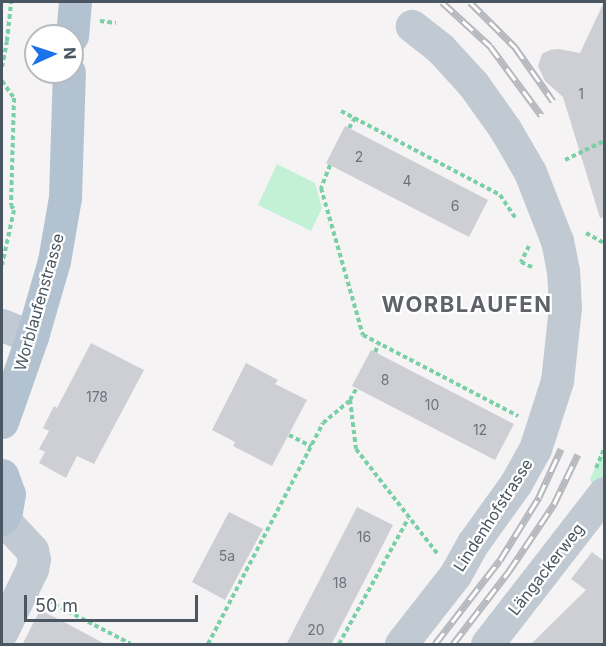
<!DOCTYPE html>
<html>
<head>
<meta charset="utf-8">
<style>
  body { margin:0 }
  #map { position:relative; width:606px; height:646px; overflow:hidden; background:#f5f3f3; font-family:Inter,sans-serif }
  div>[style] { position:absolute }
  .green>* { inset:0; background:#c3f1d5 }
  .building>* { inset:0; background:#cdcfd5 }
  .path>* { height:4px; margin-top:-2px; transform-origin:0; background:repeating-linear-gradient(90deg,#7ad0a6 0 4.5px,transparent 0 7.5px) }
  .minor>* { height:33px; margin:-16.5px; padding:0 16.5px; transform-origin:16.5px; border-radius:16.5px; background:#c1cad2 }
  .major>* { height:33px; margin:-16.5px; padding:0 16.5px; transform-origin:16.5px; border-radius:16.5px; background:#b3c2d1 }
  .rail>* { height:7px; margin-top:-3.5px; transform-origin:0; background:repeating-linear-gradient(90deg,#fff 0 14px,#b5b8bd 0 28px); box-sizing:border-box; border-block:2px solid #b5b8bd }
  span { translate:-50% -50%; white-space:nowrap; text-align:center; line-height:1.15; -webkit-text-stroke:4.5px #fff; paint-order:stroke }
  .number-label { font-size:14px; color:#6b747e }
  .number-label span { -webkit-text-stroke-width:0 }
  .street-label { font-size:16px; color:#4a5661 }
  .district-label { font-size:22px; color:#5f6368; font-weight:700; letter-spacing:1.5px }
  .frame { position:absolute; inset:0; border:3px solid #4a5661; pointer-events:none }
  .north { position:absolute; left:24px; top:24px; width:60px; height:60px; box-sizing:border-box; background:#fff; border:2px solid #b7bbc0; border-radius:50%; rotate:87deg; font-size:16px; font-weight:700; line-height:24px; text-align:center; color:#4a5661 }
  .north::after { content:''; display:block; margin:auto; width:21px; height:27px; background:#1a73e8; clip-path:polygon(50% 0,100% 100%,50% 72%,0 100%) }
  .scale { position:absolute; left:24px; top:595px; width:174px; height:27px; box-sizing:border-box; border:3px solid #4a5661; border-top:0; padding-left:8px; font-size:18px; line-height:21px; white-space:nowrap; color:#4a5661; -webkit-text-stroke:4px #fff; paint-order:stroke }
</style>
</head>
<body>
<div id="map">
  <div class="green">
    <i style="clip-path:polygon(277px 164px,315px 183px,322px 208px,311px 231px,258px 205px)"></i>
    <i style="clip-path:polygon(604px 449px,604px 493px,598px 501px,590px 479px)"></i>
  </div>
  <div class="building">
    <i style="clip-path:polygon(604px 2px,604px 217px,600px 218px,563px 97px,545px 81px,538px 66px,542px 54px,550px 50px,559px 49px,580px 53px)"></i>
    <i style="clip-path:polygon(345px 126px,488px 200px,469px 237px,326px 163px)"></i>
    <i style="clip-path:polygon(91px 343px,144px 370px,94px 464px,77px 456px,66px 478px,39px 463px,45px 452px,39px 449px,49px 431px,43px 428px,54px 406px,57px 408px)"></i>
    <i style="clip-path:polygon(371px 350px,514px 424px,495px 460px,352px 386px)"></i>
    <i style="clip-path:polygon(246px 363px,278px 380px,275px 384px,307px 400px,272px 466px,233px 446px,235px 442px,212px 430px)"></i>
    <i style="clip-path:polygon(357px 507px,393px 525px,369px 572px,331px 645px,286px 645px)"></i>
    <i style="clip-path:polygon(229px 512px,263px 529px,225px 600px,192px 582px)"></i>
    <i style="clip-path:polygon(592px 552px,604px 561px,604px 645px,530px 645px,586px 590px,571px 579px)"></i>
    <i style="clip-path:polygon(40px 610px,64px 622px,107px 645px,22px 645px)"></i>
  </div>
  <div class="path">
    <i style="left:100px;top:21px;width:16px;rotate:7deg"></i>
    <i style="left:2px;top:67px;width:26px;rotate:-79deg"></i>
    <i style="left:7px;top:41px;width:39px;rotate:-84deg"></i>
    <i style="left:2px;top:81px;width:21px;rotate:55deg"></i>
    <i style="left:14px;top:98px;width:107px;rotate:91.6deg"></i>
    <i style="left:11px;top:205px;width:6px;rotate:59deg"></i>
    <i style="left:14px;top:210px;width:56px;rotate:102.3deg"></i>
    <i style="left:341px;top:111px;width:180px;rotate:27.8deg"></i>
    <i style="left:500px;top:195px;width:29px;rotate:56deg"></i>
    <i style="left:349px;top:128px;width:12px;rotate:-59deg"></i>
    <i style="left:565px;top:160px;width:43px;rotate:-26deg"></i>
    <i style="left:330px;top:165px;width:25px;rotate:111deg"></i>
    <i style="left:321px;top:188px;width:153px;rotate:74.1deg"></i>
    <i style="left:363px;top:335px;width:175px;rotate:27.6deg"></i>
    <i style="left:586px;top:233px;width:21px;rotate:29deg"></i>
    <i style="left:529px;top:246px;width:18px;rotate:117deg"></i>
    <i style="left:521px;top:262px;width:14px;rotate:25deg"></i>
    <i style="left:375px;top:352px;width:9px;rotate:-63deg"></i>
    <i style="left:350px;top:400px;width:49px;rotate:83deg"></i>
    <i style="left:356px;top:449px;width:132px;rotate:52.1deg"></i>
    <i style="left:289px;top:435px;width:25px;rotate:27deg"></i>
    <i style="left:596px;top:468px;width:21px;rotate:-67deg"></i>
    <i style="left:48px;top:601px;width:93px;rotate:27.4deg"></i>
    <i style="left:208px;top:644px;width:249px;rotate:-62.5deg"></i>
    <i style="left:323px;top:423px;width:35px;rotate:-40deg"></i>
    <i style="left:350px;top:400px;width:13px;rotate:-61deg"></i>
    <i style="left:339px;top:644px;width:143px;rotate:-61.1deg"></i>
  </div>
  <div class="minor">
    <i style="left:2px;top:325px;width:32px;rotate:22deg"></i>
    <i style="left:2px;top:631px;width:69px;rotate:-64.2deg"></i>
    <i style="left:32px;top:569px;width:10px;rotate:-79deg"></i>
    <i style="left:34px;top:559px;width:9px;rotate:-103deg"></i>
    <i style="left:32px;top:550px;width:44px;rotate:-133.2deg"></i>
    <i style="left:401px;top:644px;width:88px;rotate:-52deg"></i>
    <i style="left:455px;top:575px;width:37px;rotate:-61deg"></i>
    <i style="left:473px;top:543px;width:74px;rotate:-54.4deg"></i>
    <i style="left:516px;top:483px;width:39px;rotate:-61deg"></i>
    <i style="left:535px;top:449px;width:71px;rotate:-72.1deg"></i>
    <i style="left:557px;top:381px;width:74px;rotate:-83.8deg"></i>
    <i style="left:565px;top:307px;width:36px;rotate:-93deg"></i>
    <i style="left:563px;top:271px;width:31px;rotate:-101deg"></i>
    <i style="left:557px;top:241px;width:74px;rotate:-111.4deg"></i>
    <i style="left:530px;top:172px;width:50px;rotate:-120.2deg"></i>
    <i style="left:505px;top:129px;width:55px;rotate:-125.4deg"></i>
    <i style="left:473px;top:84px;width:49px;rotate:-132.5deg"></i>
    <i style="left:440px;top:48px;width:36px;rotate:-142deg"></i>
    <i style="left:487px;top:644px;width:191px;rotate:-52.2deg"></i>
  </div>
  <div class="major">
    <i style="left:72px;top:36px;width:34px;rotate:-85deg"></i>
    <i style="left:2px;top:422px;width:90px;rotate:-70.6deg"></i>
    <i style="left:32px;top:337px;width:79px;rotate:-73.9deg"></i>
    <i style="left:54px;top:261px;width:65px;rotate:-80.2deg"></i>
    <i style="left:65px;top:197px;width:125px;rotate:-88.2deg"></i>
    <i style="left:2px;top:475px;width:20px;rotate:70deg"></i>
    <i style="left:9px;top:494px;width:17px;rotate:100deg"></i>
    <i style="left:6px;top:511px;width:9px;rotate:117deg"></i>
  </div>
  <div class="rail">
    <i style="left:442px;top:2px;width:65px;rotate:42.5deg"></i>
    <i style="left:490px;top:46px;width:86px;rotate:53.5deg"></i>
    <i style="left:470px;top:2px;width:64px;rotate:45deg"></i>
    <i style="left:515px;top:47px;width:66px;rotate:54.9deg"></i>
    <i style="left:435px;top:644px;width:106px;rotate:-52.3deg"></i>
    <i style="left:500px;top:560px;width:74px;rotate:-58.2deg"></i>
    <i style="left:539px;top:497px;width:53px;rotate:-65.4deg"></i>
    <i style="left:453px;top:644px;width:92px;rotate:-52.5deg"></i>
    <i style="left:509px;top:571px;width:81px;rotate:-56.1deg"></i>
    <i style="left:554px;top:504px;width:55px;rotate:-64.4deg"></i>
  </div>
  <div class="number-label">
    <span style="left:581px;top:94px">1</span>
    <span style="left:359px;top:157px">2</span>
    <span style="left:407px;top:181px">4</span>
    <span style="left:455px;top:206px">6</span>
    <span style="left:385px;top:380px">8</span>
    <span style="left:97px;top:397px">178</span>
    <span style="left:432px;top:405px">10</span>
    <span style="left:480px;top:430px">12</span>
    <span style="left:364px;top:537px">16</span>
    <span style="left:227px;top:556px">5a</span>
    <span style="left:340px;top:583px">18</span>
    <span style="left:316px;top:630px">20</span>
  </div>
  <div class="street-label">
    <span style="left:39px;top:302px;rotate:-74deg">Worblaufenstrasse</span>
    <span style="left:493px;top:515px;rotate:-57deg">Lindenhofstrasse</span>
    <span style="left:546px;top:569px;rotate:-52deg">Längackerweg</span>
  </div>
  <div class="district-label">
    <span style="left:467px;top:305px">WORBLAUFEN</span>
  </div>
  <div class="frame"></div>
  <div class="north">N</div>
  <div class="scale">50 m</div>
</div>
</body>
</html>
